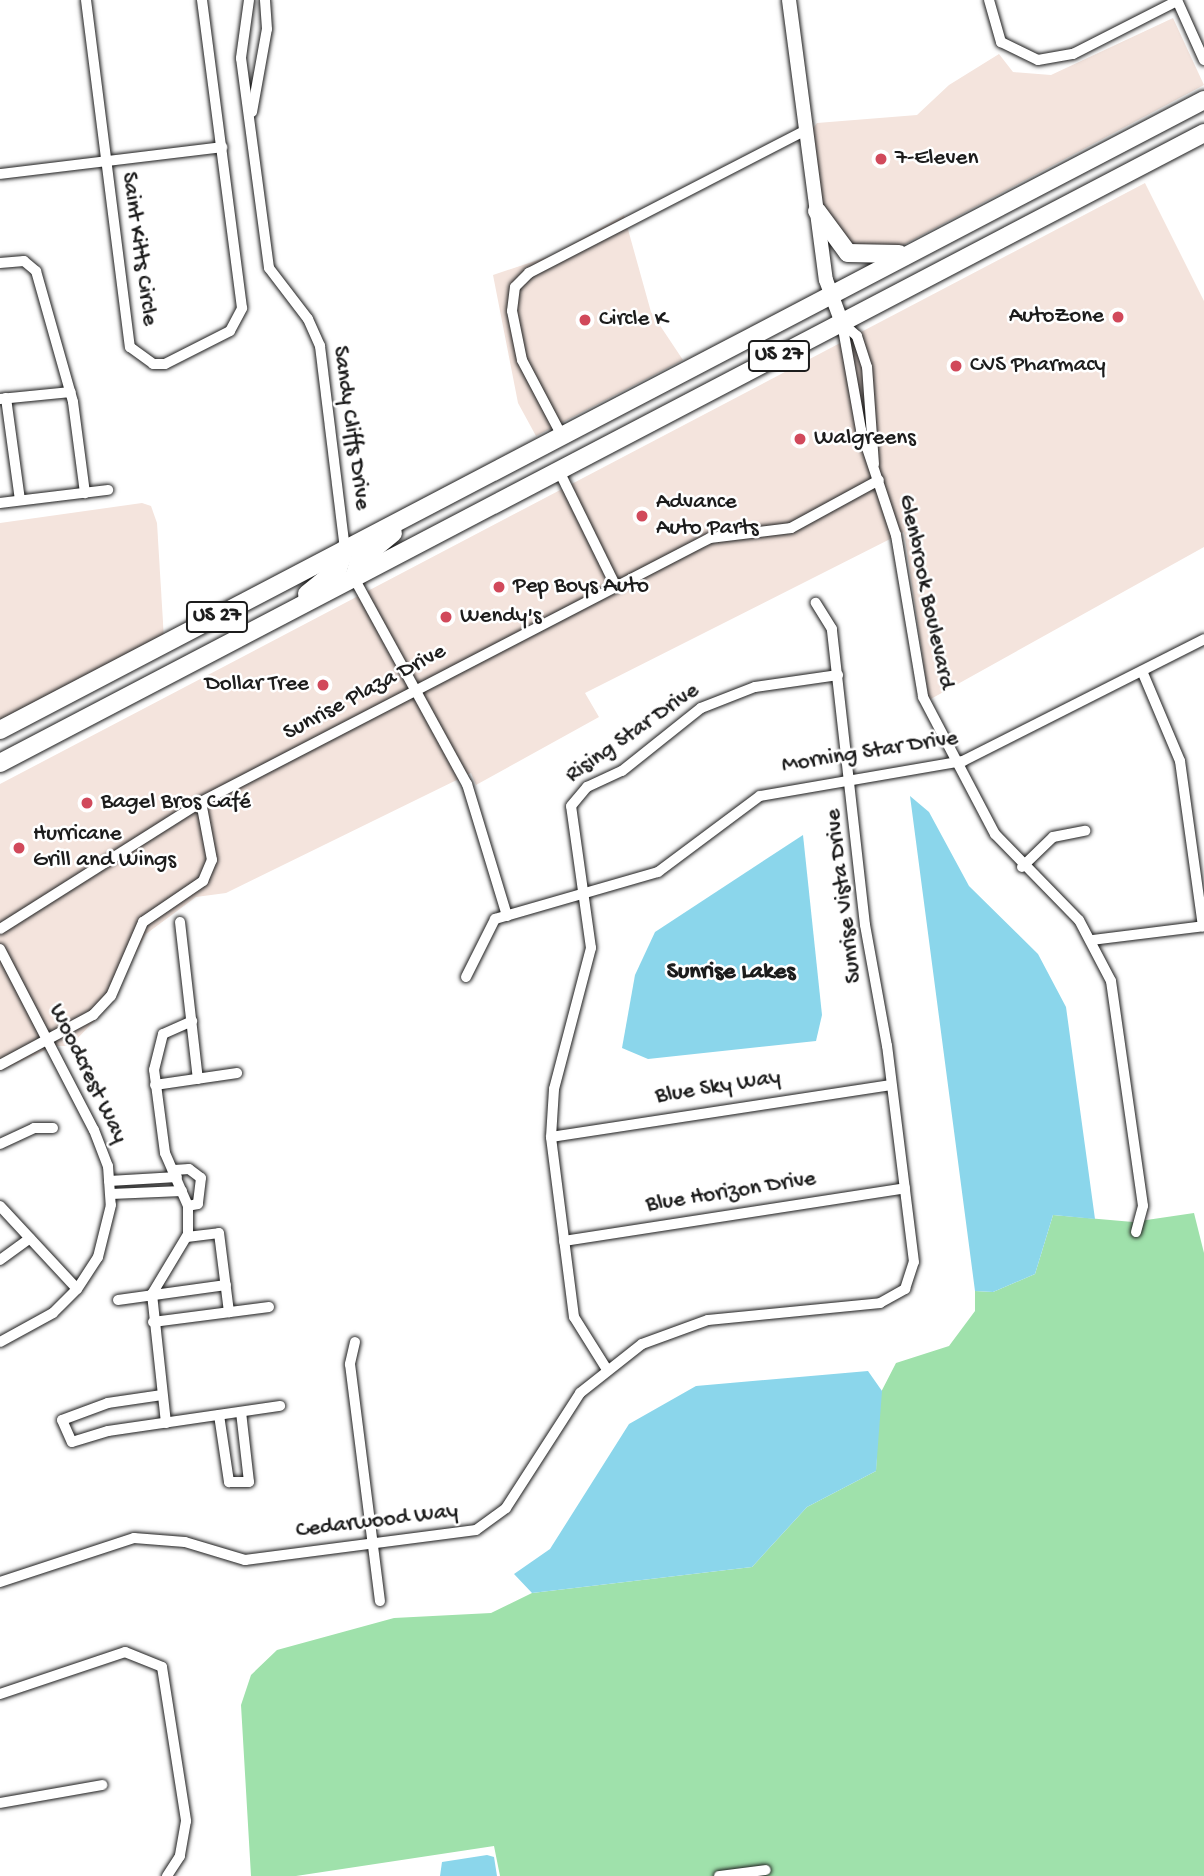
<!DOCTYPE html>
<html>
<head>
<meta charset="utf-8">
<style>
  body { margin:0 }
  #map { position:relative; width:1204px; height:1876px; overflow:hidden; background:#fff; font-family:"Gochi Hand",sans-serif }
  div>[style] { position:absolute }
  .built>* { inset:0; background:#f4e4dd }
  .green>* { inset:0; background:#9fe1ab }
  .water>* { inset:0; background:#8bd6eb }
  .roads { filter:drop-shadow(0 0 2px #1c1c1c) drop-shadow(0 0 2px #1c1c1c) }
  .minor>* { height:10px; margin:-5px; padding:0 5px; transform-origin:5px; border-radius:5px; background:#fff }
  .secondary>* { height:14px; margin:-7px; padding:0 7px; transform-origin:7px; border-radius:7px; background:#fff }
  .trunk>* { height:18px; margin:-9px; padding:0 9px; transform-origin:9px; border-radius:9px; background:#fff }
  .dots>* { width:19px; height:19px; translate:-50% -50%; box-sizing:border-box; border:4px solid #fff; border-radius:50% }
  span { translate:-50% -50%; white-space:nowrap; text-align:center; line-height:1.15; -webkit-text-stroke:5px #fff; paint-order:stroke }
  .shield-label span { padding:2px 5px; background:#fff; border:2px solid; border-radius:5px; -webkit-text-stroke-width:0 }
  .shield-label { font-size:21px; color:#1c1c1c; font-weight:700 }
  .poi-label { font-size:23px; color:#1c1c1c }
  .left { translate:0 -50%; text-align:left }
  .right { translate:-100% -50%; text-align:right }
  .street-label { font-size:23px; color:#1c1c1c }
  .neighbourhood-label { font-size:24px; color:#1c1c1c; font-weight:700 }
</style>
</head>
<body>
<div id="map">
  <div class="built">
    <i style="clip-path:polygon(1173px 18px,1204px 85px,892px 251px,850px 249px,822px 210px,811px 131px,817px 123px,917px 115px,949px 85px,999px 54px,1013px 72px,1051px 75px)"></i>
    <i style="clip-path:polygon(1145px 183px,1204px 301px,1204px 547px,929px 700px,904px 532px,585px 693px,599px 717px,476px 785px,471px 773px,226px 893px,196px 897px,146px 934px,105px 1010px,70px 1046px,54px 1046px,0 1071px,0 784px)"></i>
    <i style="clip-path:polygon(624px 215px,651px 312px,683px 360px,536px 436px,518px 403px,493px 275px,553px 255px)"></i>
    <i style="clip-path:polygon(142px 503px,151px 506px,157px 523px,164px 639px,0 723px,0 523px)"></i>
  </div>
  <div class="green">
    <i style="clip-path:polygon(1194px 1213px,1204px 1253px,1204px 1876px,500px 1876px,494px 1846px,296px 1876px,251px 1876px,241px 1705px,251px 1675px,277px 1650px,394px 1618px,491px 1613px,532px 1593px,752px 1567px,807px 1507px,876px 1471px,879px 1396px,896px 1363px,949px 1346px,975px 1311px,975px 1291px,993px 1292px,1035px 1274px,1053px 1215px,1133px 1222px)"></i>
  </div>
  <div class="water">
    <i style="clip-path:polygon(910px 796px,929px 812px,969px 886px,1038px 954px,1066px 1007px,1095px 1219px,1053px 1215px,1035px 1274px,993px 1292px,975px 1291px)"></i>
    <i style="clip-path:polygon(803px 835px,822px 1015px,816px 1041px,648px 1059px,622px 1048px,635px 975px,655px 932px)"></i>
    <i style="clip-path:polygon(868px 1371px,882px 1391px,876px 1471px,807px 1507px,752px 1567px,532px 1593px,514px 1574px,550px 1549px,629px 1424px,696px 1386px)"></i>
    <i style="clip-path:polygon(487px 1855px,494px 1857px,497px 1876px,440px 1876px,442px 1862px)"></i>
  </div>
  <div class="roads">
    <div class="minor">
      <i style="left:86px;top:0;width:350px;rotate:82.8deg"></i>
      <i style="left:130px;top:347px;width:29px;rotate:36deg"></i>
      <i style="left:153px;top:364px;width:12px"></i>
      <i style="left:165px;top:364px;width:73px;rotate:-26.9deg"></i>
      <i style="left:230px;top:331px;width:26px;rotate:-62deg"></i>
      <i style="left:242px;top:308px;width:311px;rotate:-97.4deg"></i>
      <i style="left:249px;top:0;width:59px;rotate:97.9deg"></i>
      <i style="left:241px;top:58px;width:212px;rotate:82.4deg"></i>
      <i style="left:269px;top:268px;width:64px;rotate:52.6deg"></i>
      <i style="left:308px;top:319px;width:30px;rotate:66deg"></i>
      <i style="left:320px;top:346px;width:205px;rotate:83deg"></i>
      <i style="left:989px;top:0;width:44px;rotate:74.1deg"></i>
      <i style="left:1001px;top:42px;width:41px;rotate:25.9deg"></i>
      <i style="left:1038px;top:60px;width:36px;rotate:-10deg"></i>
      <i style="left:1073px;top:54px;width:117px;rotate:-27deg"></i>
      <i style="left:1177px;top:0;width:66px;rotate:65.8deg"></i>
      <i style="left:252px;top:112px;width:84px;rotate:-79.8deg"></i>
      <i style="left:267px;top:29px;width:29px;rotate:-94deg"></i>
      <i style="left:0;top:174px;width:224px;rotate:-6.9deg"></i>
      <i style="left:0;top:263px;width:24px;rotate:-5deg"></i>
      <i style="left:24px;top:261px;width:16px;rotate:40deg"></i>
      <i style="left:36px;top:271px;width:136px;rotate:74.2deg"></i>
      <i style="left:73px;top:402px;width:92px;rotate:82.5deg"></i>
      <i style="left:6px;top:398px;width:103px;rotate:82.2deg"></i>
      <i style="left:0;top:399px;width:71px;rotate:-5.6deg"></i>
      <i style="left:562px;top:436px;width:86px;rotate:-117.8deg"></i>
      <i style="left:522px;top:360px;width:50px;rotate:-101.5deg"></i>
      <i style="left:512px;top:311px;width:24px;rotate:-83deg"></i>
      <i style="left:515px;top:287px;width:20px;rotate:-45deg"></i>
      <i style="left:529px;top:273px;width:312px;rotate:-27.3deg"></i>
      <i style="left:874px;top:464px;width:97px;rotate:-94.1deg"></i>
      <i style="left:867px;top:367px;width:33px;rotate:-108deg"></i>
      <i style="left:857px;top:336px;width:20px;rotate:-139deg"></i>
      <i style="left:842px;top:323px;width:109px;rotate:79.9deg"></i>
      <i style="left:861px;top:430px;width:111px;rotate:71.6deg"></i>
      <i style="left:896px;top:535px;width:164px;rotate:80.5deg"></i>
      <i style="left:923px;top:697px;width:155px;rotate:62.3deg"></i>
      <i style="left:995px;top:834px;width:120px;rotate:45.7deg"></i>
      <i style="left:1079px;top:920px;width:69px;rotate:62.3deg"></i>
      <i style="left:1111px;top:981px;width:227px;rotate:81.9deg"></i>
      <i style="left:1143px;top:1206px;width:27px;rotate:105deg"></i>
      <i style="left:559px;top:471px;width:129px;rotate:63.8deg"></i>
      <i style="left:0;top:503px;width:109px;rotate:-6.9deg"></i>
      <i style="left:354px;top:578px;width:235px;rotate:61.3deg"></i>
      <i style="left:467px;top:784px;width:138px;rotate:73.1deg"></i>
      <i style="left:1142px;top:671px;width:98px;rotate:67.1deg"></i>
      <i style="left:1180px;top:761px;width:167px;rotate:82.1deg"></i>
      <i style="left:1022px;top:867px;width:43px;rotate:-44.1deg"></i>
      <i style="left:1053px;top:837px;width:33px;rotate:-11deg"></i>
      <i style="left:180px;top:922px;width:158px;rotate:83.5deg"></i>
      <i style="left:0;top:929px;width:238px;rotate:-32.3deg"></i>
      <i style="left:201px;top:802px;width:573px;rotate:-27.41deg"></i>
      <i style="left:710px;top:538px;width:82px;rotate:-7deg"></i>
      <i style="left:791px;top:528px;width:100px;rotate:-28.6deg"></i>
      <i style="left:1092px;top:940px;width:113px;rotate:-7.1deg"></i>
      <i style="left:0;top:949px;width:204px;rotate:62.6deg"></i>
      <i style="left:94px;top:1130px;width:39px;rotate:69deg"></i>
      <i style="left:108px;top:1166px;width:39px;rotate:86deg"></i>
      <i style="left:111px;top:1205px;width:54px;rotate:104deg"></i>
      <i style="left:98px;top:1257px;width:38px;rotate:123deg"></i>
      <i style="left:77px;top:1289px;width:34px;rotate:135deg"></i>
      <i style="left:53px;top:1313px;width:60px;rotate:151.3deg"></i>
      <i style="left:466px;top:977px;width:65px;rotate:-63.4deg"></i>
      <i style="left:495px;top:919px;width:170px;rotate:-16.1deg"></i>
      <i style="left:658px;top:872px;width:127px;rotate:-36.7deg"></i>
      <i style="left:760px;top:796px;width:206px;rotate:-9.8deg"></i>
      <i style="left:963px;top:761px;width:270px;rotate:-26.8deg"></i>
      <i style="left:0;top:1065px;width:106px;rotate:-28.3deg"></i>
      <i style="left:93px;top:1015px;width:26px;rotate:-47deg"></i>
      <i style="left:111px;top:996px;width:81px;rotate:-66.6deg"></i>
      <i style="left:143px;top:922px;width:73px;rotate:-34.3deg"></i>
      <i style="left:203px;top:881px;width:23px;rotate:-67deg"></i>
      <i style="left:212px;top:860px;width:59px;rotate:-100.7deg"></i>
      <i style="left:155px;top:1085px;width:83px;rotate:-8.3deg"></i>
      <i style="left:551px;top:1137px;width:344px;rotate:-8.7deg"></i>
      <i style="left:0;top:1144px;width:38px;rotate:-25deg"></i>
      <i style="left:34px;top:1128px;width:19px"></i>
      <i style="left:174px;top:1170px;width:15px;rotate:-4deg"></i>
      <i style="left:189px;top:1169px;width:15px;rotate:37deg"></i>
      <i style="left:201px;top:1178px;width:26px;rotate:97deg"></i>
      <i style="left:198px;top:1204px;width:10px;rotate:169deg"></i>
      <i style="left:109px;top:1181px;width:68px;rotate:-3.4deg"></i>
      <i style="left:111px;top:1194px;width:71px;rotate:-2.4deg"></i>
      <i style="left:0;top:1206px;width:113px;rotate:47.1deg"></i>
      <i style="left:187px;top:1237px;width:32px;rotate:-7deg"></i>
      <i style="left:219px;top:1233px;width:80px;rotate:82.8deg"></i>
      <i style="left:564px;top:1241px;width:345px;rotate:-8.8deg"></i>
      <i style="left:0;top:1260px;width:37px;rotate:-36deg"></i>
      <i style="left:118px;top:1300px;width:109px;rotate:-7.9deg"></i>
      <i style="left:153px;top:1322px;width:117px;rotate:-7.4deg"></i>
      <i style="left:355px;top:1342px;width:23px;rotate:103deg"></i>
      <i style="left:350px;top:1364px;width:239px;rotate:82.8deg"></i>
      <i style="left:606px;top:1368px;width:60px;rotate:-122.1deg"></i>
      <i style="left:574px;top:1317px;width:181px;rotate:-97.3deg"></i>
      <i style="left:551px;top:1137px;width:48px;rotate:-86.4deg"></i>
      <i style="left:554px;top:1089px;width:146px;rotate:-75.3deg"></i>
      <i style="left:591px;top:948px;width:143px;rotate:-98deg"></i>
      <i style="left:571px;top:806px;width:25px;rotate:-50deg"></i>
      <i style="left:587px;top:787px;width:38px;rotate:-25deg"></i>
      <i style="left:622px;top:771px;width:101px;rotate:-38.6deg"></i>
      <i style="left:701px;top:708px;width:58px;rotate:-21.3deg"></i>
      <i style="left:755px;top:687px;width:84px;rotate:-8.2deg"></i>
      <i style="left:162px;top:1395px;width:55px;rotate:171.6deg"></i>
      <i style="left:108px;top:1403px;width:49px;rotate:159.7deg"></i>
      <i style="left:62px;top:1420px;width:24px;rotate:66deg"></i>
      <i style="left:72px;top:1442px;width:38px;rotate:-17deg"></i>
      <i style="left:108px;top:1431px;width:174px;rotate:-8.3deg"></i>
      <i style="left:219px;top:1415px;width:68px;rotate:81.5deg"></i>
      <i style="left:229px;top:1482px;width:20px"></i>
      <i style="left:249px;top:1482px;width:70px;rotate:-96.5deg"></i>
      <i style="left:166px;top:1423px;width:130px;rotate:-96.2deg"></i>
      <i style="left:152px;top:1294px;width:70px;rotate:-59deg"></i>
      <i style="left:188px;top:1234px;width:28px;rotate:-90deg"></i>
      <i style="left:188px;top:1206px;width:58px;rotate:-113.5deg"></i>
      <i style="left:165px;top:1153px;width:84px;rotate:-97.5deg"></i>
      <i style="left:154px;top:1070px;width:37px;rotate:-76deg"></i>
      <i style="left:163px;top:1034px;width:32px;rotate:-24deg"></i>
      <i style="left:0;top:1582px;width:141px;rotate:-18.2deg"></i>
      <i style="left:134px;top:1538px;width:51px;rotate:4.5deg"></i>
      <i style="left:185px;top:1542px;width:63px;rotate:16.7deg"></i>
      <i style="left:245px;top:1560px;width:233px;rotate:-7.4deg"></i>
      <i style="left:476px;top:1530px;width:37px;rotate:-36deg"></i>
      <i style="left:506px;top:1508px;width:137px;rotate:-57.2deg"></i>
      <i style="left:580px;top:1393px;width:79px;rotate:-38.3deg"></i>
      <i style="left:642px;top:1344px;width:70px;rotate:-20deg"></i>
      <i style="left:708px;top:1320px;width:173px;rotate:-5.6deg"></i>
      <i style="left:880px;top:1303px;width:29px;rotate:-29deg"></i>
      <i style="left:905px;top:1289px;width:28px;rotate:-72deg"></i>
      <i style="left:914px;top:1262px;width:218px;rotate:-97.1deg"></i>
      <i style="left:887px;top:1046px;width:123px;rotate:-100.3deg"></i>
      <i style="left:865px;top:925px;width:298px;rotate:-96.4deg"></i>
      <i style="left:832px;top:629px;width:31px;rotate:-122deg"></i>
      <i style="left:0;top:1694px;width:132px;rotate:-18.6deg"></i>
      <i style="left:125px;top:1652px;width:40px;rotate:22deg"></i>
      <i style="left:162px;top:1667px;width:156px;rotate:81.1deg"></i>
      <i style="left:186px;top:1821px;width:36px;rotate:100deg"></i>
      <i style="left:180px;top:1856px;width:24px;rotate:123deg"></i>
      <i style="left:0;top:1803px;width:104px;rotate:-10deg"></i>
      <i style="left:719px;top:1876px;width:47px;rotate:-7.3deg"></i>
    </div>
    <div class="secondary">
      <i style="left:789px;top:0;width:282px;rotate:82.5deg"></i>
      <i style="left:826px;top:280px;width:46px;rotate:69.6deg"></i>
    </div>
    <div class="trunk">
      <i style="left:817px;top:211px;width:52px;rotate:53.6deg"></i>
      <i style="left:848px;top:253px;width:51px;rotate:1.1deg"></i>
      <i style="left:354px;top:578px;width:18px;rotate:-74deg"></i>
      <i style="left:359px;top:561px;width:44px;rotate:-39.5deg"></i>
      <i style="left:307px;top:594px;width:40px;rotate:-39deg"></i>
      <i style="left:338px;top:569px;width:21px;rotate:-71deg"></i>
      <i style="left:0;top:730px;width:1359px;rotate:-27.62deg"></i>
      <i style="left:0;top:763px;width:1359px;rotate:-27.62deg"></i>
    </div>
  </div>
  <div class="dots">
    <i style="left:881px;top:159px;background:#d1495b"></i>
    <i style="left:1118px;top:317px;background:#d1495b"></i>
    <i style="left:585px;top:320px;background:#d1495b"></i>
    <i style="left:956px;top:366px;background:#d1495b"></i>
    <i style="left:800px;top:439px;background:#d1495b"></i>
    <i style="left:642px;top:516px;background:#d1495b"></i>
    <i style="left:499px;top:587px;background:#d1495b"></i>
    <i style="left:446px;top:617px;background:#d1495b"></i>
    <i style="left:323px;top:685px;background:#d1495b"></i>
    <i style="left:87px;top:803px;background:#d1495b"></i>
    <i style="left:19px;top:848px;background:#d1495b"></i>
  </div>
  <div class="shield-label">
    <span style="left:779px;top:356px">US 27</span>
    <span style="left:217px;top:617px">US 27</span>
  </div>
  <div class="poi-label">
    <span class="left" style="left:895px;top:159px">7-Eleven</span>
    <span class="right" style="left:1104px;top:317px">AutoZone</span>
    <span class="left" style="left:599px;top:320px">Circle K</span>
    <span class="left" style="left:970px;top:366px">CVS Pharmacy</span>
    <span class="left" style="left:814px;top:439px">Walgreens</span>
    <span class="left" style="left:656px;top:516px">Advance<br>Auto Parts</span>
    <span class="left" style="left:513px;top:587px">Pep Boys Auto</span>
    <span class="left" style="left:460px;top:617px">Wendy's</span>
    <span class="right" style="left:309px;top:685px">Dollar Tree</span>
    <span class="left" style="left:101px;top:803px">Bagel Bros Café</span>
    <span class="left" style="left:33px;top:848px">Hurricane<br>Grill and Wings</span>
  </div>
  <div class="street-label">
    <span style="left:138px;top:249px;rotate:82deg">Saint Kitts Circle</span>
    <span style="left:350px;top:428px;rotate:82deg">Sandy Cliffs Drive</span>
    <span style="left:925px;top:592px;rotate:78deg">Glenbrook Boulevard</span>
    <span style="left:365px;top:693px;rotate:-28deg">Sunrise Plaza Drive</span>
    <span style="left:633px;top:734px;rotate:-35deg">Rising Star Drive</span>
    <span style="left:870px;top:753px;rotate:-9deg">Morning Star Drive</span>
    <span style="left:845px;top:896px;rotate:-97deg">Sunrise Vista Drive</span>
    <span style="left:87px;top:1074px;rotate:64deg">Woodcrest Way</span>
    <span style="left:718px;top:1088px;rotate:-9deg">Blue Sky Way</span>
    <span style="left:731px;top:1193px;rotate:-9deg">Blue Horizon Drive</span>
    <span style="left:377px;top:1522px;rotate:-7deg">Cedarwood Way</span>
  </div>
  <div class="neighbourhood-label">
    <span style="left:731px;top:973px">Sunrise Lakes</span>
  </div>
</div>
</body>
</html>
